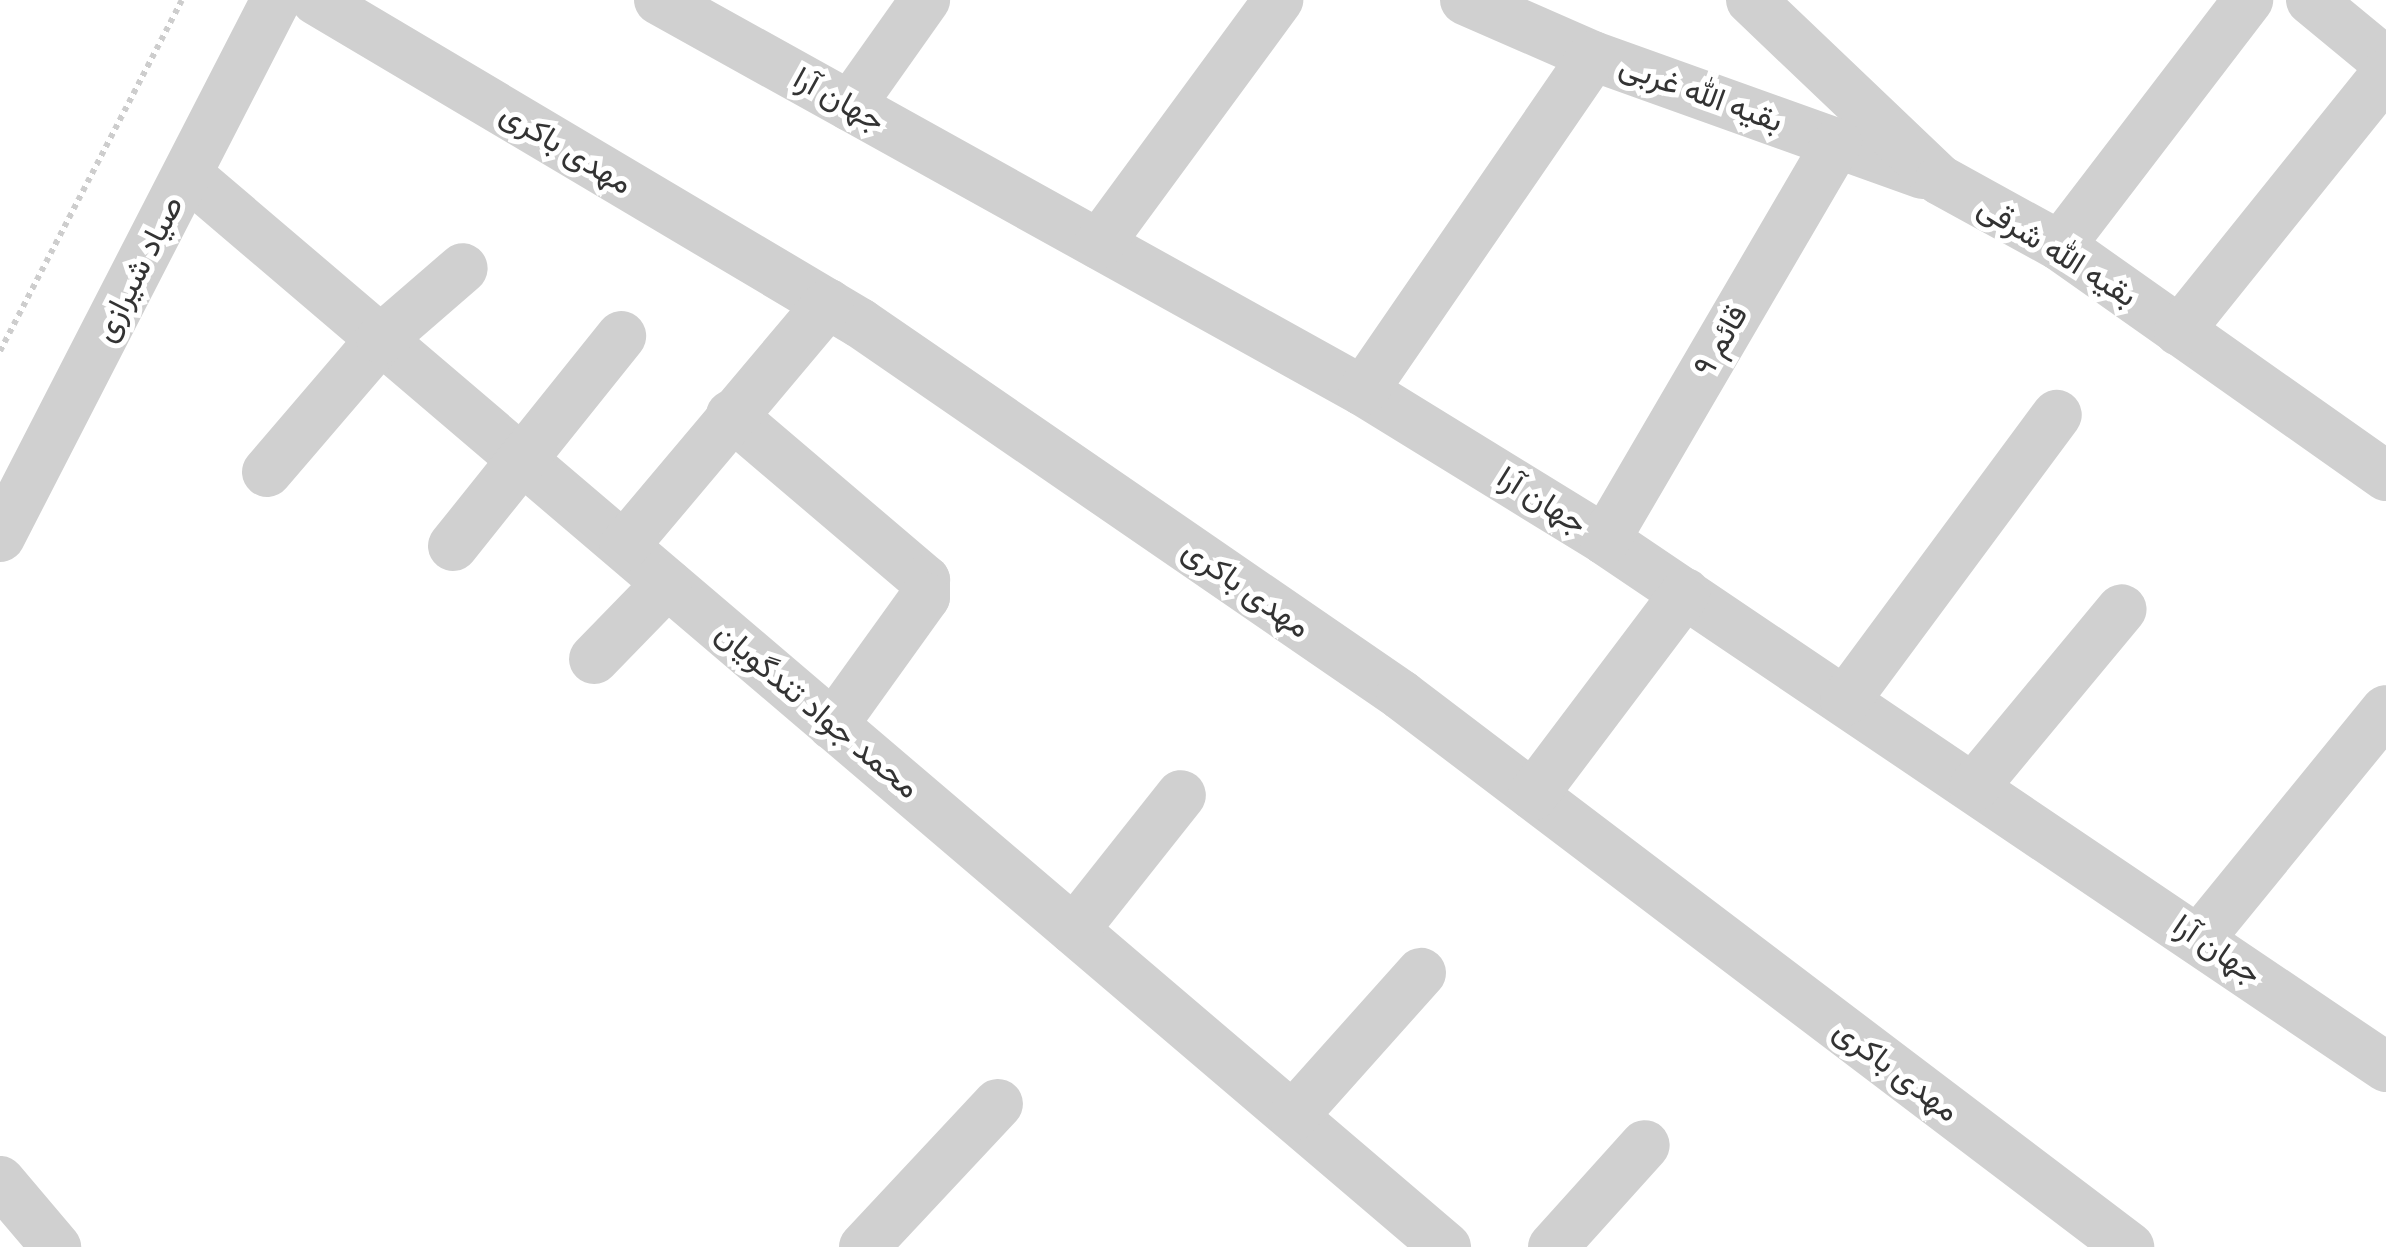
<!DOCTYPE html>
<html>
<head>
<meta charset="utf-8">
<style>
  body { margin:0 }
  #map { position:relative; width:2386px; height:1247px; overflow:hidden; background:#fff; font-family:Karla,Vazirmatn,sans-serif }
  div>[style] { position:absolute }
  .path>* { height:6px; margin-top:-3px; transform-origin:0; background:repeating-linear-gradient(90deg,#cdcdcd 0 5px,transparent 0 10px) }
  .street>* { height:50px; margin:-25px; padding:0 25px; transform-origin:25px; border-radius:25px; background:#d0d0d0 }
  span { translate:-50% -50%; white-space:nowrap; text-align:center; line-height:1.15; -webkit-text-stroke:10px #fff; paint-order:stroke }
  .street-label { font-size:32px; color:#333 }
</style>
</head>
<body>
<div id="map">
  <div class="path">
    <i style="left:0;top:351px;width:395px;rotate:-62.6deg"></i>
  </div>
  <div class="street">
    <i style="left:316px;top:0;width:633px;rotate:30.7deg"></i>
    <i style="left:860px;top:323px;width:657px;rotate:34.51deg"></i>
    <i style="left:1401px;top:695px;width:914px;rotate:37.17deg"></i>
    <i style="left:659px;top:0;width:805px;rotate:29.05deg"></i>
    <i style="left:1363px;top:391px;width:284px;rotate:31.6deg"></i>
    <i style="left:1605px;top:540px;width:942px;rotate:34.01deg"></i>
    <i style="left:1465px;top:0;width:140px;rotate:23.6deg"></i>
    <i style="left:1593px;top:56px;width:350px;rotate:19.7deg"></i>
    <i style="left:1751px;top:0;width:261px;rotate:43.6deg"></i>
    <i style="left:1940px;top:180px;width:137px;rotate:28.8deg"></i>
    <i style="left:2060px;top:246px;width:399px;rotate:35.2deg"></i>
    <i style="left:2311px;top:0;width:97px;rotate:39.6deg"></i>
    <i style="left:850px;top:106px;width:130px;rotate:-54.7deg"></i>
    <i style="left:188px;top:175px;width:1653px;rotate:40.44deg"></i>
    <i style="left:1099px;top:244px;width:303px;rotate:-53.7deg"></i>
    <i style="left:2060px;top:246px;width:310px;rotate:-52.6deg"></i>
    <i style="left:2179px;top:331px;width:330px;rotate:-51.2deg"></i>
    <i style="left:1363px;top:391px;width:406px;rotate:-55.5deg"></i>
    <i style="left:731px;top:415px;width:255px;rotate:40.4deg"></i>
    <i style="left:925px;top:580px;width:17px;rotate:90deg"></i>
    <i style="left:925px;top:597px;width:158px;rotate:125.7deg"></i>
    <i style="left:267px;top:472px;width:175px;rotate:-49.4deg"></i>
    <i style="left:381px;top:339px;width:108px;rotate:-40.9deg"></i>
    <i style="left:0;top:537px;width:604px;rotate:-62.8deg"></i>
    <i style="left:1605px;top:540px;width:460px;rotate:-59.7deg"></i>
    <i style="left:453px;top:546px;width:269px;rotate:-51.3deg"></i>
    <i style="left:624px;top:546px;width:317px;rotate:-49.9deg"></i>
    <i style="left:594px;top:659px;width:105px;rotate:-45.8deg"></i>
    <i style="left:1845px;top:701px;width:356px;rotate:-53.5deg"></i>
    <i style="left:1974px;top:787px;width:231px;rotate:-50.3deg"></i>
    <i style="left:1533px;top:795px;width:253px;rotate:-53deg"></i>
    <i style="left:1074px;top:930px;width:172px;rotate:-51.6deg"></i>
    <i style="left:2200px;top:938px;width:294px;rotate:-50.8deg"></i>
    <i style="left:1293px;top:1116px;width:192px;rotate:-48.2deg"></i>
    <i style="left:0;top:1181px;width:87px;rotate:49.7deg"></i>
    <i style="left:864px;top:1247px;width:196px;rotate:-46.9deg"></i>
    <i style="left:1553px;top:1247px;width:137px;rotate:-48deg"></i>
  </div>
  <div class="street-label">
    <span style="left:1701px;top:94px;rotate:20deg">بقیه الله غربی</span>
    <span style="left:839px;top:100px;rotate:29deg">جهان آرا</span>
    <span style="left:566px;top:149px;rotate:31deg">مهدی باکری</span>
    <span style="left:2057px;top:252px;rotate:32deg">بقیه الله شرقی</span>
    <span style="left:139px;top:269px;rotate:-63deg">صیاد شیرازی</span>
    <span style="left:1721px;top:341px;rotate:-60deg">قائم ۹</span>
    <span style="left:1542px;top:501px;rotate:32deg">جهان آرا</span>
    <span style="left:1246px;top:589px;rotate:35deg">مهدی باکری</span>
    <span style="left:817px;top:711px;rotate:40deg">محمد جواد تندگویان</span>
    <span style="left:2217px;top:950px;rotate:34deg">جهان آرا</span>
    <span style="left:1896px;top:1071px;rotate:37deg">مهدی باکری</span>
  </div>
</div>
</body>
</html>
